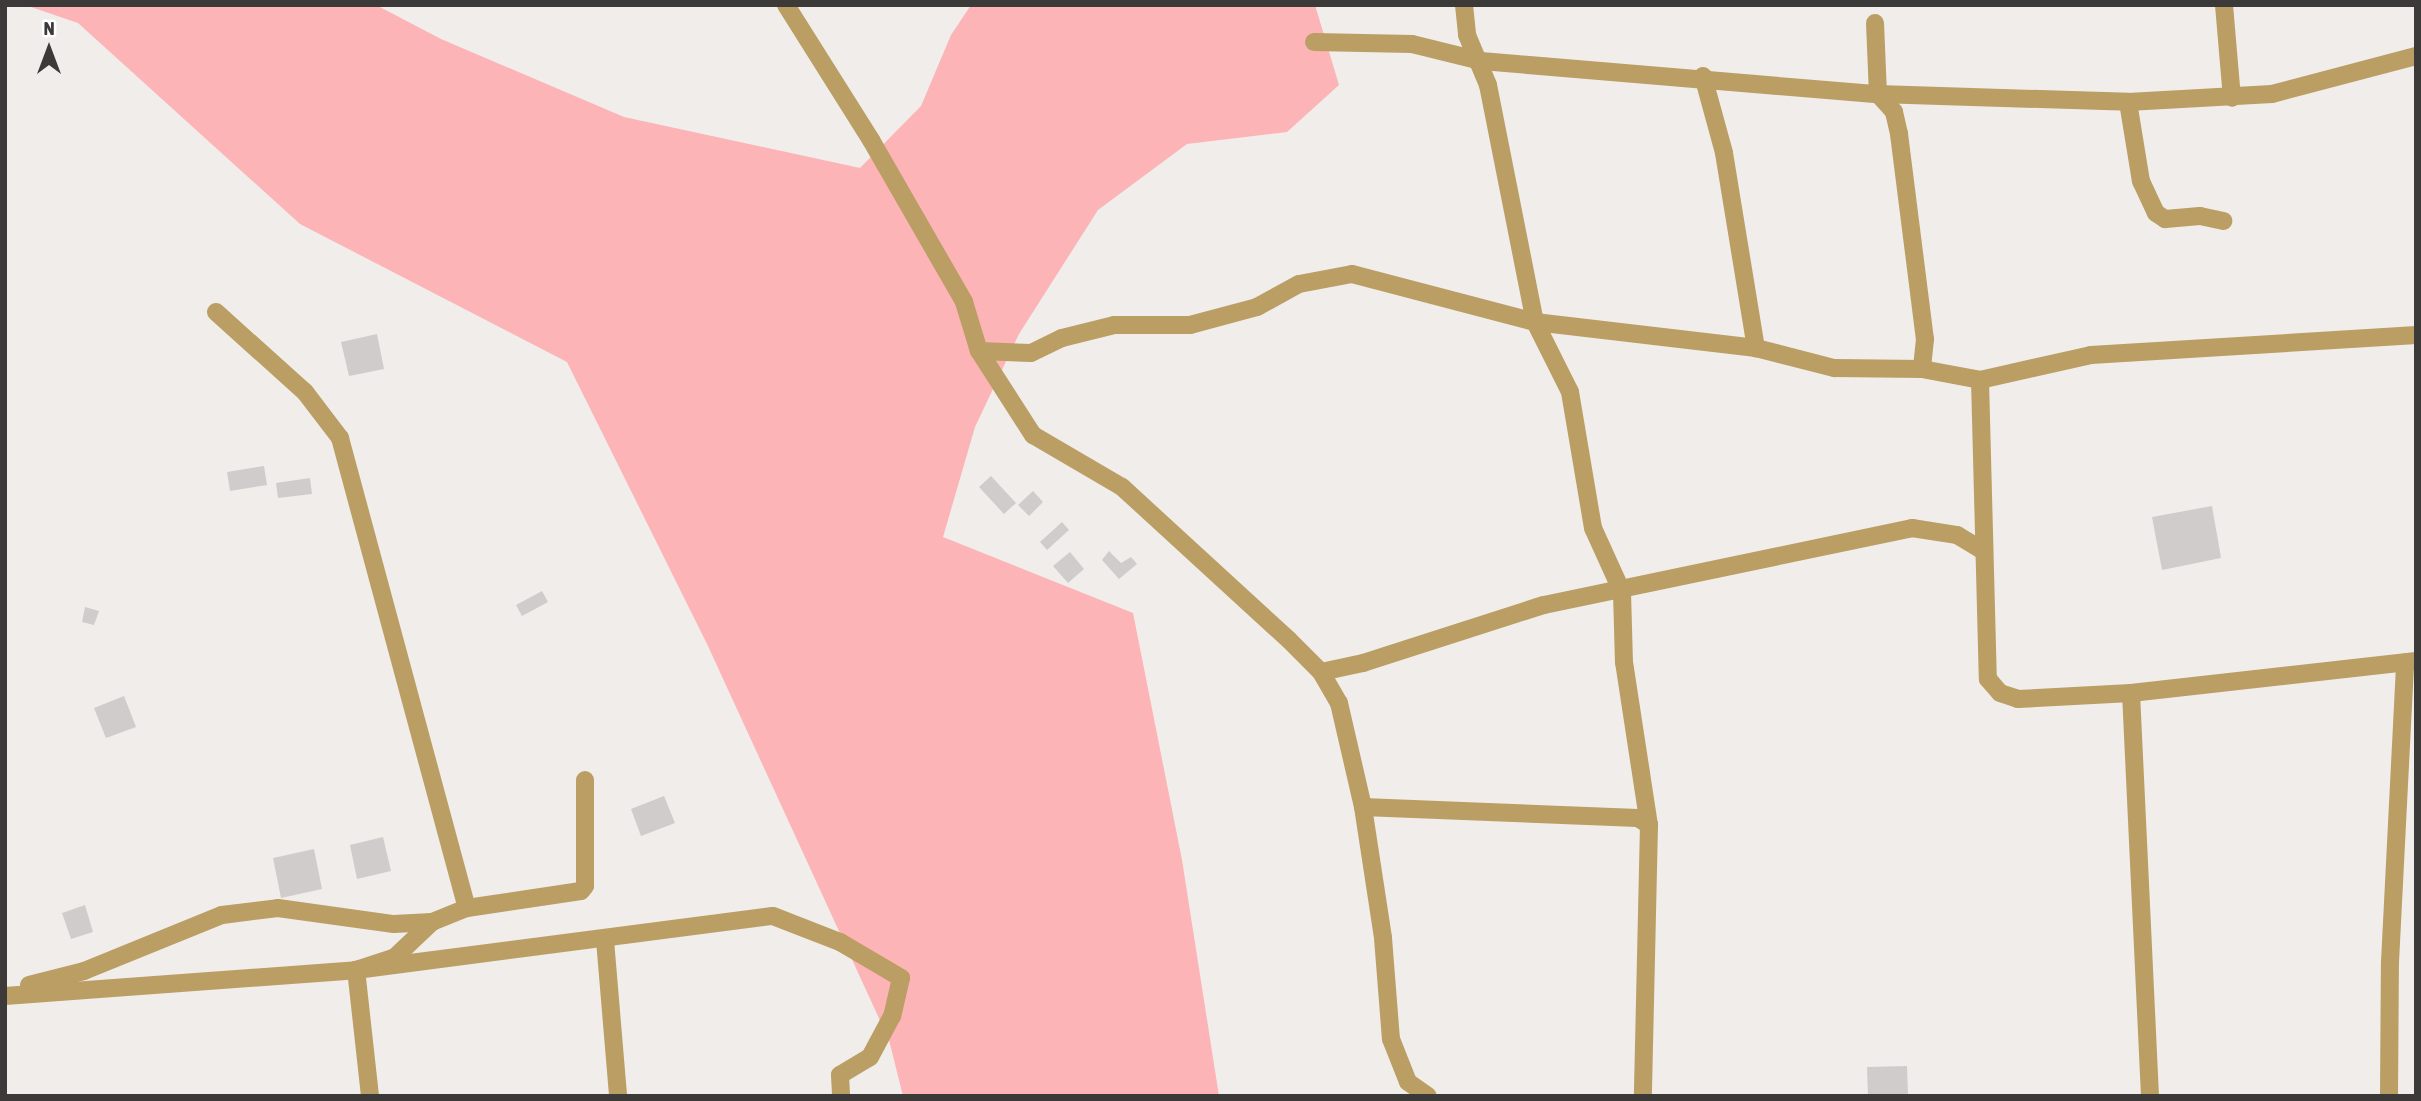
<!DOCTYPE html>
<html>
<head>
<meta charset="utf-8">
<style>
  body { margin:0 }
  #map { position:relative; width:2421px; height:1101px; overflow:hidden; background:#f0edea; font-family:"Asap Condensed",sans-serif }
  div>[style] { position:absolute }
  .green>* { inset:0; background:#fcb4b7 }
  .building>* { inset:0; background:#d0cccb }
  .minor>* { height:18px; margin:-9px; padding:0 9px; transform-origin:9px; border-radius:9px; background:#ba9e63 }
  span { translate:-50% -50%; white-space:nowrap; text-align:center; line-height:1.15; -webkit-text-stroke:5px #fff; paint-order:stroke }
  .frame { position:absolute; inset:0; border:7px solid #3c3a39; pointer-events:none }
  .north { position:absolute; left:14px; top:14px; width:70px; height:70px; -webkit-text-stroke:5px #fff; paint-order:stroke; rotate:0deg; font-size:19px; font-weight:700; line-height:28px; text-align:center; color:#3c3a39 }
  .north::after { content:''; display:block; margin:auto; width:24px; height:32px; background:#3c3a39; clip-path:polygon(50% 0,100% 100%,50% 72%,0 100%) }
</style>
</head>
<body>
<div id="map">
  <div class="green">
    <i style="clip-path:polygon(25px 5px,376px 5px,441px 39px,624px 117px,860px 168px,921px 106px,951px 35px,971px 5px,1315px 5px,1339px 85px,1287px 132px,1187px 144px,1098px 210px,1019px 334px,975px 427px,943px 537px,1133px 613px,1182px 860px,1219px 1096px,903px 1096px,889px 1040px,708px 646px,567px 362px,300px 224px,78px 23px)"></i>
  </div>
  <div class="building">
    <i style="clip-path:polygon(377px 334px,384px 369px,349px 376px,341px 342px)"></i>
    <i style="clip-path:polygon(264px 466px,267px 485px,230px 491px,227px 472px)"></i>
    <i style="clip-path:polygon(991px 476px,1016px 503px,1004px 514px,979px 487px)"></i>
    <i style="clip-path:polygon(310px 478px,312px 494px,278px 498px,276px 483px)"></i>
    <i style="clip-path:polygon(1033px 491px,1043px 502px,1029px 516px,1018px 505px)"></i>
    <i style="clip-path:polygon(2212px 506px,2221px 558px,2162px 570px,2152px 517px)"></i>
    <i style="clip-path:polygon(1062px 522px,1069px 530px,1047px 550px,1040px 542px)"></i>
    <i style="clip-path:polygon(1109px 551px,1121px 563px,1131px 557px,1137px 564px,1119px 579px,1102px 560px)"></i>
    <i style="clip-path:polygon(1070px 552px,1084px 569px,1068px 583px,1053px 566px)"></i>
    <i style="clip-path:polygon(542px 591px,548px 602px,522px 616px,516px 605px)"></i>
    <i style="clip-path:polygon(85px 607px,99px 611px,94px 625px,82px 622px)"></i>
    <i style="clip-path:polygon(124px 696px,136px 727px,106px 738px,94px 708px)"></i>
    <i style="clip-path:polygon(664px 796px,675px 823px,641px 836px,631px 809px)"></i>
    <i style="clip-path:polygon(383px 837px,391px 871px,357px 879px,350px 845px)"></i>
    <i style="clip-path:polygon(314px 849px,322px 889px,281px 898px,273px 858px)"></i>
    <i style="clip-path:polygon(85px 905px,93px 932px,71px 939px,62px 913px)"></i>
    <i style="clip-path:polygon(1907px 1066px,1908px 1096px,1868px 1096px,1867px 1067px)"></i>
  </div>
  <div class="minor">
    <i style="left:786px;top:5px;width:160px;rotate:57.8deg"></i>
    <i style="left:871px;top:140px;width:187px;rotate:60.1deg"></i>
    <i style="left:964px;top:302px;width:51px;rotate:73deg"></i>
    <i style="left:979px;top:351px;width:100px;rotate:57.3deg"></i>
    <i style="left:1033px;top:435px;width:103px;rotate:30.3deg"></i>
    <i style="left:1122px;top:487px;width:226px;rotate:42.5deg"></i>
    <i style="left:1289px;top:640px;width:45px;rotate:45deg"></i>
    <i style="left:1321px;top:672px;width:36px;rotate:60deg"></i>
    <i style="left:1339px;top:703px;width:107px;rotate:77deg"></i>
    <i style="left:1363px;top:807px;width:133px;rotate:81.3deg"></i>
    <i style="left:1383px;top:938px;width:101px;rotate:85.5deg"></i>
    <i style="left:1391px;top:1039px;width:46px;rotate:68.4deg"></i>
    <i style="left:1408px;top:1082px;width:24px;rotate:35deg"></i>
    <i style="left:1464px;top:5px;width:30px;rotate:84deg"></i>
    <i style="left:1467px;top:35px;width:54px;rotate:67.2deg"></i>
    <i style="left:1488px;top:85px;width:242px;rotate:78.8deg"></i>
    <i style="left:1535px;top:322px;width:78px;rotate:63.4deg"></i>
    <i style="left:1570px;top:392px;width:138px;rotate:80.4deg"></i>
    <i style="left:1593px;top:528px;width:70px;rotate:65.6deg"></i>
    <i style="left:1622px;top:592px;width:70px;rotate:88.4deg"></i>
    <i style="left:1624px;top:662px;width:165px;rotate:81.3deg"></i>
    <i style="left:2224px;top:5px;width:93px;rotate:85.1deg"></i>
    <i style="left:1875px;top:23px;width:71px;rotate:87.6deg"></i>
    <i style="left:1878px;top:94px;width:24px;rotate:48deg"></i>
    <i style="left:1894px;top:112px;width:23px;rotate:77deg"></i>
    <i style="left:1899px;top:134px;width:207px;rotate:82.8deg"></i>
    <i style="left:1925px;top:339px;width:30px;rotate:96deg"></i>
    <i style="left:1314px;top:42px;width:98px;rotate:1.2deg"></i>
    <i style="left:1412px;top:44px;width:71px;rotate:13.8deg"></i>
    <i style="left:1481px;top:61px;width:398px;rotate:4.8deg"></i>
    <i style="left:1878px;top:94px;width:250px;rotate:1.8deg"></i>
    <i style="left:2128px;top:102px;width:144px;rotate:-3.2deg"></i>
    <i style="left:2272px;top:94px;width:149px;rotate:-14.8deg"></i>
    <i style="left:1703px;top:76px;width:80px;rotate:74.7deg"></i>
    <i style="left:1724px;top:153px;width:198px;rotate:80.7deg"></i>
    <i style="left:2128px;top:102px;width:80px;rotate:80.7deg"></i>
    <i style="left:2141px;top:181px;width:35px;rotate:65deg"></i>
    <i style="left:2156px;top:213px;width:11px;rotate:34deg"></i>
    <i style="left:2165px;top:219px;width:35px;rotate:-5deg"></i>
    <i style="left:2200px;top:216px;width:24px;rotate:12deg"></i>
    <i style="left:216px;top:312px;width:120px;rotate:42deg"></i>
    <i style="left:305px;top:392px;width:58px;rotate:52.7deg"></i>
    <i style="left:340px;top:438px;width:487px;rotate:74.9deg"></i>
    <i style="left:979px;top:351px;width:52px;rotate:2.2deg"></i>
    <i style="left:1031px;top:353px;width:34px;rotate:-26deg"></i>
    <i style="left:1062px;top:338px;width:54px;rotate:-14deg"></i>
    <i style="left:1114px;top:325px;width:76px"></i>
    <i style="left:1190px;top:325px;width:69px;rotate:-15deg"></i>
    <i style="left:1257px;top:307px;width:48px;rotate:-28.7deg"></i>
    <i style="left:1299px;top:284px;width:54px;rotate:-10.7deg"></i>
    <i style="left:1352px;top:274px;width:189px;rotate:14.7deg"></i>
    <i style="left:1535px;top:322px;width:223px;rotate:6.7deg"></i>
    <i style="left:1756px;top:348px;width:81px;rotate:14.4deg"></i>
    <i style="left:1834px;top:368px;width:88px;rotate:0.7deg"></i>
    <i style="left:1922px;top:369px;width:59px;rotate:10.7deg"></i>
    <i style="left:1980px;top:380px;width:114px;rotate:-12.7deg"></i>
    <i style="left:2091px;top:355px;width:326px;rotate:-3.5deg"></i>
    <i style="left:1980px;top:380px;width:299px;rotate:88.5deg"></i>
    <i style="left:1988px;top:679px;width:18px;rotate:49deg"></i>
    <i style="left:2000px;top:693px;width:19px;rotate:18deg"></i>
    <i style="left:2018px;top:699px;width:113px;rotate:-3deg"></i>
    <i style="left:2131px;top:693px;width:287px;rotate:-6.4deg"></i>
    <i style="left:1321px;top:672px;width:43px;rotate:-12.1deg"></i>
    <i style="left:1363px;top:663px;width:190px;rotate:-17.8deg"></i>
    <i style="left:1544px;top:605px;width:376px;rotate:-11.8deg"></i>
    <i style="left:1912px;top:528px;width:46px;rotate:8.8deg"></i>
    <i style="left:1957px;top:535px;width:31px;rotate:31deg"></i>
    <i style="left:2131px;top:693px;width:403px;rotate:87.3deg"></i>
    <i style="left:1363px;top:807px;width:275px;rotate:2.3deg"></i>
    <i style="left:1638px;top:818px;width:13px;rotate:32deg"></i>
    <i style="left:1649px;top:825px;width:271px;rotate:91.3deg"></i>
    <i style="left:605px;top:940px;width:157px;rotate:85.2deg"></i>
    <i style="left:29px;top:985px;width:57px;rotate:-14.3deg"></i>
    <i style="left:84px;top:971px;width:149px;rotate:-22.1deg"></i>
    <i style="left:222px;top:915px;width:56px;rotate:-7.1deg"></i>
    <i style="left:278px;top:908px;width:117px;rotate:7.9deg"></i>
    <i style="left:394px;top:924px;width:38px;rotate:-3deg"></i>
    <i style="left:432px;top:922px;width:38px;rotate:-22deg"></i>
    <i style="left:467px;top:908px;width:115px;rotate:-8.5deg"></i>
    <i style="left:581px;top:891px;width:6px;rotate:-51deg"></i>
    <i style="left:585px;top:886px;width:106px;rotate:-90deg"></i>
    <i style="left:5px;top:996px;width:352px;rotate:-4.2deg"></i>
    <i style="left:356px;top:970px;width:420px;rotate:-7.4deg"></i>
    <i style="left:773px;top:916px;width:72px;rotate:21.2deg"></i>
    <i style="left:840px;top:942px;width:71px;rotate:30.5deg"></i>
    <i style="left:901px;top:978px;width:39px;rotate:103deg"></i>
    <i style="left:892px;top:1016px;width:47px;rotate:118.2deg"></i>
    <i style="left:870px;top:1057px;width:35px;rotate:149deg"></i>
    <i style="left:840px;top:1075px;width:21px;rotate:87deg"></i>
    <i style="left:370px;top:1096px;width:127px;rotate:-96.3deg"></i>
    <i style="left:356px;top:970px;width:40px;rotate:-18deg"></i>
    <i style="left:394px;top:958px;width:52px;rotate:-43.5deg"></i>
    <i style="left:2389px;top:1096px;width:134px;rotate:-89.6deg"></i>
    <i style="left:2390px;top:962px;width:300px;rotate:-87.1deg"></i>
  </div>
  <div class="frame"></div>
  <div class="north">N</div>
</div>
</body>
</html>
